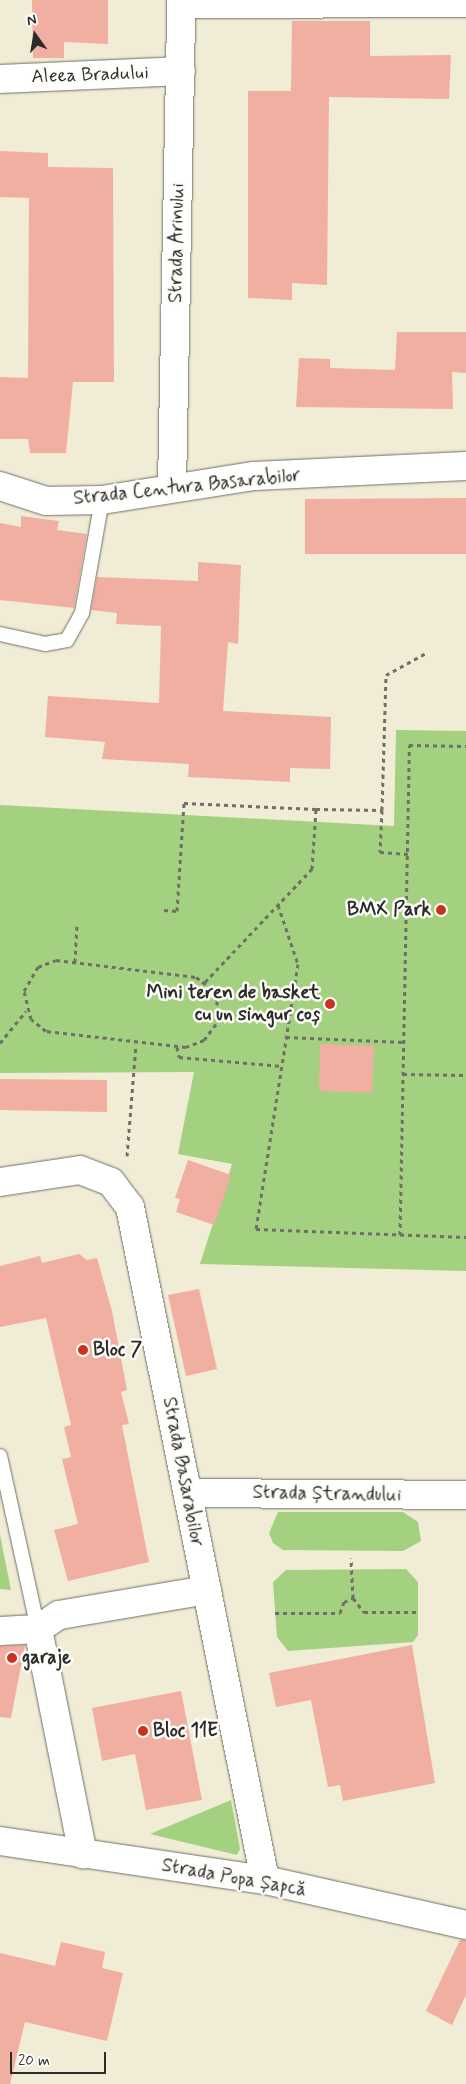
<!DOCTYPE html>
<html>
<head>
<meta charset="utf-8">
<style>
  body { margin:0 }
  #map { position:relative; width:466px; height:2084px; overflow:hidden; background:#f0ecd6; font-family:Mynerve,sans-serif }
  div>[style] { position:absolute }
  .green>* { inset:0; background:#a4d17f }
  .building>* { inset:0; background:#f1afa1 }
  .path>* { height:3px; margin-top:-1.5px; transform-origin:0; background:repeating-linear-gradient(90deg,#706f67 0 4px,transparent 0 8px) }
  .roads { filter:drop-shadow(0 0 1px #706f67) drop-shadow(0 0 1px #706f67) }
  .service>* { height:14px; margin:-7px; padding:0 7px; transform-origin:7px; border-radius:7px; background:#fff }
  .minor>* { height:28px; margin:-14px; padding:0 14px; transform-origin:14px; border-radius:14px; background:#fff }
  .dots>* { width:14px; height:14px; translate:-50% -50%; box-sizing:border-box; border:2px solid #fdfcf7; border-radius:50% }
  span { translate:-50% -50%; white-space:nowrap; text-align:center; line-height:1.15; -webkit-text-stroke:5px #fdfcf7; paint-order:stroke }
  .street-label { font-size:19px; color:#2b2b2b }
  .poi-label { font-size:19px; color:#2b2b2b; font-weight:700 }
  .right { translate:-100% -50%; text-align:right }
  .left { translate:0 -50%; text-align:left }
  .north { position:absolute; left:10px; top:10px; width:50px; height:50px; -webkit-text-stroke:4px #fdfcf7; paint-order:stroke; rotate:347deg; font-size:14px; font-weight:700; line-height:20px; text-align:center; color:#2b2b2b }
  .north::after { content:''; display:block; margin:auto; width:18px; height:22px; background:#2b2b2b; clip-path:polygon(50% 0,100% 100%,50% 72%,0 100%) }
  .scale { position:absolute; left:10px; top:2052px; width:96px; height:22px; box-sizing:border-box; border:2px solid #2b2b2b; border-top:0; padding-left:6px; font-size:15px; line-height:18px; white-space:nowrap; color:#2b2b2b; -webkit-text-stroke:4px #fdfcf7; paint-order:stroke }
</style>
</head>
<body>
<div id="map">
  <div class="green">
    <i style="clip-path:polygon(396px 730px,466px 731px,466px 1271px,200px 1264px,232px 1164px,178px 1154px,194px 1072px,0 1073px,0 805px,394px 826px)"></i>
    <i style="clip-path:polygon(278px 1512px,403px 1512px,418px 1522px,421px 1541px,403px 1551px,283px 1550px,273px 1543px,269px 1533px)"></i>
    <i style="clip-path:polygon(0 1535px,11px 1590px,0 1589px)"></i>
    <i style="clip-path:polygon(406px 1569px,418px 1582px,418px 1635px,413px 1642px,288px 1651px,277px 1637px,273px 1582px,286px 1570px)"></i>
    <i style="clip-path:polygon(231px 1800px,240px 1849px,237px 1855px,150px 1834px)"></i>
  </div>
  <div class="building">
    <i style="clip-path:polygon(32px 0,108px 0,108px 44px,64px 42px,64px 58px,33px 58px)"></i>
    <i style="clip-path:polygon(292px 21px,370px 21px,370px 56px,451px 55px,449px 99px,329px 97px,327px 285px,292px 283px,292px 300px,248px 298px,248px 91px,291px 91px)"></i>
    <i style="clip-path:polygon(0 151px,48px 153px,48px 167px,113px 168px,114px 382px,73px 382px,66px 453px,30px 453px,28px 439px,0 439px,0 377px,28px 378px,29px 198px,0 197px)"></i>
    <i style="clip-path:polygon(397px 332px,466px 332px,466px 373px,452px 372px,453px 409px,296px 407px,299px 358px,330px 359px,330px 368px,395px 370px)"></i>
    <i style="clip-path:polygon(466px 498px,466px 554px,305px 554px,305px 499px)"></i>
    <i style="clip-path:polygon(21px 516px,59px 521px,57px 530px,87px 534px,74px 608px,0 600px,0 523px,21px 527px)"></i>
    <i style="clip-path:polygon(198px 562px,241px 565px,238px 644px,228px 642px,223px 711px,331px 717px,330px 769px,290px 768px,290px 782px,188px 777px,189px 764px,102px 759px,105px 742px,45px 737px,48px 696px,159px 703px,161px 626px,116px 624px,117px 613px,91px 610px,97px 577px,198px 581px)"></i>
    <i style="clip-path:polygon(320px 1044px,374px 1046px,372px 1093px,319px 1091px)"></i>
    <i style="clip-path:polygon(0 1079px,107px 1080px,107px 1112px,0 1110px)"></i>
    <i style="clip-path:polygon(188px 1160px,231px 1175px,214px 1225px,176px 1212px,180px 1199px,175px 1198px)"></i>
    <i style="clip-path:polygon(79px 1254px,87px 1260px,97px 1258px,112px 1311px,127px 1390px,121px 1392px,129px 1424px,122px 1425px,149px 1562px,68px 1581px,54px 1530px,78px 1524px,62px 1459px,71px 1457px,64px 1427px,71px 1425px,46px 1318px,0 1327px,0 1266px,40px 1256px,42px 1263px)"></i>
    <i style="clip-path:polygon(199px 1289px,217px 1369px,186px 1376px,168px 1295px)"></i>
    <i style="clip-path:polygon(25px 1645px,11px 1718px,0 1717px,0 1646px)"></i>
    <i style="clip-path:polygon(412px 1645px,435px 1783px,343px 1801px,340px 1785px,328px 1787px,311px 1700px,276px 1707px,269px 1673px)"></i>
    <i style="clip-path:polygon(181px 1691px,202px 1800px,146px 1810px,135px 1754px,102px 1761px,92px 1708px)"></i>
    <i style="clip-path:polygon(460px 1940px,466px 1940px,466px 1995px,452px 2025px,426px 2011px)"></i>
    <i style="clip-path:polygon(61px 1942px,105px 1952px,102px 1968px,123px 1973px,107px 2041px,25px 2022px,10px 2084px,0 2084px,0 1953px,55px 1966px)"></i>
  </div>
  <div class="path">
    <i style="left:382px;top:810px;width:42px;rotate:92.7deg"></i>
    <i style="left:380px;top:852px;width:28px;rotate:4deg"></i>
    <i style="left:278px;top:905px;width:62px;rotate:71.3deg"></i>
    <i style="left:298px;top:964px;width:268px;rotate:99deg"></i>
    <i style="left:256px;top:1229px;width:210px;rotate:2.2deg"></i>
    <i style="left:164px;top:910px;width:13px;rotate:4deg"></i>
    <i style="left:177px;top:911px;width:108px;rotate:-86.3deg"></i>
    <i style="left:184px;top:803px;width:132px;rotate:2.6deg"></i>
    <i style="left:56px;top:960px;width:141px;rotate:6.9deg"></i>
    <i style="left:196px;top:977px;width:20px;rotate:37deg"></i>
    <i style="left:212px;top:989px;width:13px;rotate:67deg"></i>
    <i style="left:217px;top:1001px;width:23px;rotate:92deg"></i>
    <i style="left:216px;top:1024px;width:20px;rotate:127deg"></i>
    <i style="left:204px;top:1040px;width:19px;rotate:159deg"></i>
    <i style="left:186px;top:1047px;width:141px;rotate:-173.5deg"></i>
    <i style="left:46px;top:1031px;width:19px;rotate:-141deg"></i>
    <i style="left:31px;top:1019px;width:29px;rotate:-104deg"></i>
    <i style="left:24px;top:991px;width:28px;rotate:-60deg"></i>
    <i style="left:38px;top:967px;width:19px;rotate:-21deg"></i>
    <i style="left:75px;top:962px;width:39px;rotate:-87deg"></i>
    <i style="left:205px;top:982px;width:156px;rotate:-46.6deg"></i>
    <i style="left:312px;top:869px;width:60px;rotate:-86.2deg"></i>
    <i style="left:316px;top:809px;width:66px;rotate:0.9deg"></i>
    <i style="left:382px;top:810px;width:135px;rotate:-88.3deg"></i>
    <i style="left:386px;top:675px;width:46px;rotate:-28.8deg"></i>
    <i style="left:286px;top:1037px;width:118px;rotate:2.4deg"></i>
    <i style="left:0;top:1043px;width:41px;rotate:-50.9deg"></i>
    <i style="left:177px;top:1047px;width:10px;rotate:79deg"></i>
    <i style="left:179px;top:1057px;width:103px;rotate:5deg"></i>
    <i style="left:403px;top:1074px;width:63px;rotate:0.9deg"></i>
    <i style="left:127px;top:1156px;width:112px;rotate:-85.4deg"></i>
    <i style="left:400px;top:1235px;width:490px;rotate:-88.9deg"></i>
    <i style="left:409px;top:745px;width:57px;rotate:1deg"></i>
    <i style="left:353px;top:1598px;width:18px;rotate:52deg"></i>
    <i style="left:364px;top:1612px;width:54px"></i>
    <i style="left:275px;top:1613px;width:65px"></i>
    <i style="left:340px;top:1613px;width:12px;rotate:-70deg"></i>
    <i style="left:344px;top:1602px;width:10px;rotate:-24deg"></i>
    <i style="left:353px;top:1598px;width:40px;rotate:-92.9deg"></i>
  </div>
  <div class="roads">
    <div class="service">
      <i style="left:0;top:634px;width:46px;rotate:12.5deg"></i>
      <i style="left:45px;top:644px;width:22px;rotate:-10deg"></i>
      <i style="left:67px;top:640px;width:31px;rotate:-61deg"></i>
      <i style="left:82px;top:613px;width:115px;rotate:-80deg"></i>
      <i style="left:0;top:1456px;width:177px;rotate:77.6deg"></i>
    </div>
    <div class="minor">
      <i style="left:182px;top:4px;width:284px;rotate:-0.2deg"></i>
      <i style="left:0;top:79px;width:181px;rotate:-2.5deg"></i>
      <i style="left:0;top:486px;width:48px;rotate:18.1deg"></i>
      <i style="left:46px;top:501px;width:56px;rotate:-1deg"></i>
      <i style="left:102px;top:500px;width:154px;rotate:-9deg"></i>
      <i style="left:254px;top:476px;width:212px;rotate:-2.7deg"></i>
      <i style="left:172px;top:487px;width:487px;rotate:-88.9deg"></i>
      <i style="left:0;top:1182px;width:81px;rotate:-8.5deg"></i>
      <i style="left:80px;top:1170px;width:33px;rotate:21deg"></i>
      <i style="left:111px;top:1182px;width:31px;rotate:53deg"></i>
      <i style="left:130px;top:1207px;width:686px;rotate:78.66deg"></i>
      <i style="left:188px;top:1493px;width:278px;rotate:0.4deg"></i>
      <i style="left:38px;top:1629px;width:230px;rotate:78.7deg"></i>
      <i style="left:0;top:1631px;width:38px;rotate:-3deg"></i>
      <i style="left:38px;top:1629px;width:25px;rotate:-34deg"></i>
      <i style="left:59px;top:1615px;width:150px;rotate:-9.6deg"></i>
      <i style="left:0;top:1841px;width:268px;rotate:8.4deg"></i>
      <i style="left:265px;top:1880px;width:206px;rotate:12.6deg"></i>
    </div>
  </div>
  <div class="dots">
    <i style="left:441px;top:910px;background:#c8321e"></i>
    <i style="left:330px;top:1004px;background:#c8321e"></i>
    <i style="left:83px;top:1350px;background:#c8321e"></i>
    <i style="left:12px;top:1658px;background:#c8321e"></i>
    <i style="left:143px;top:1731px;background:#c8321e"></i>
  </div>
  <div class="street-label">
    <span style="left:90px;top:75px;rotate:-2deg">Aleea Bradului</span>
    <span style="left:177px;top:243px;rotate:-89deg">Strada Arinului</span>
    <span style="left:187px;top:487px;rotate:-6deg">Strada Centura Basarabilor</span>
    <span style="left:183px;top:1472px;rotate:79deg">Strada Basarabilor</span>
    <span style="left:327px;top:1494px;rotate:1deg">Strada Ștrandului</span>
    <span style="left:234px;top:1878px;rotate:10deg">Strada Popa Șapcă</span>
  </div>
  <div class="poi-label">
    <span class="right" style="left:431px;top:910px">BMX Park</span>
    <span class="right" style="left:320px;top:1004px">Mini teren de basket<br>cu un singur coș</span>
    <span class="left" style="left:93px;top:1350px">Bloc 7</span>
    <span class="left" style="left:22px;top:1658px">garaje</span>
    <span class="left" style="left:153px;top:1731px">Bloc 11E</span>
  </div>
  <div class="north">N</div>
  <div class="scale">20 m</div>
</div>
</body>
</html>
